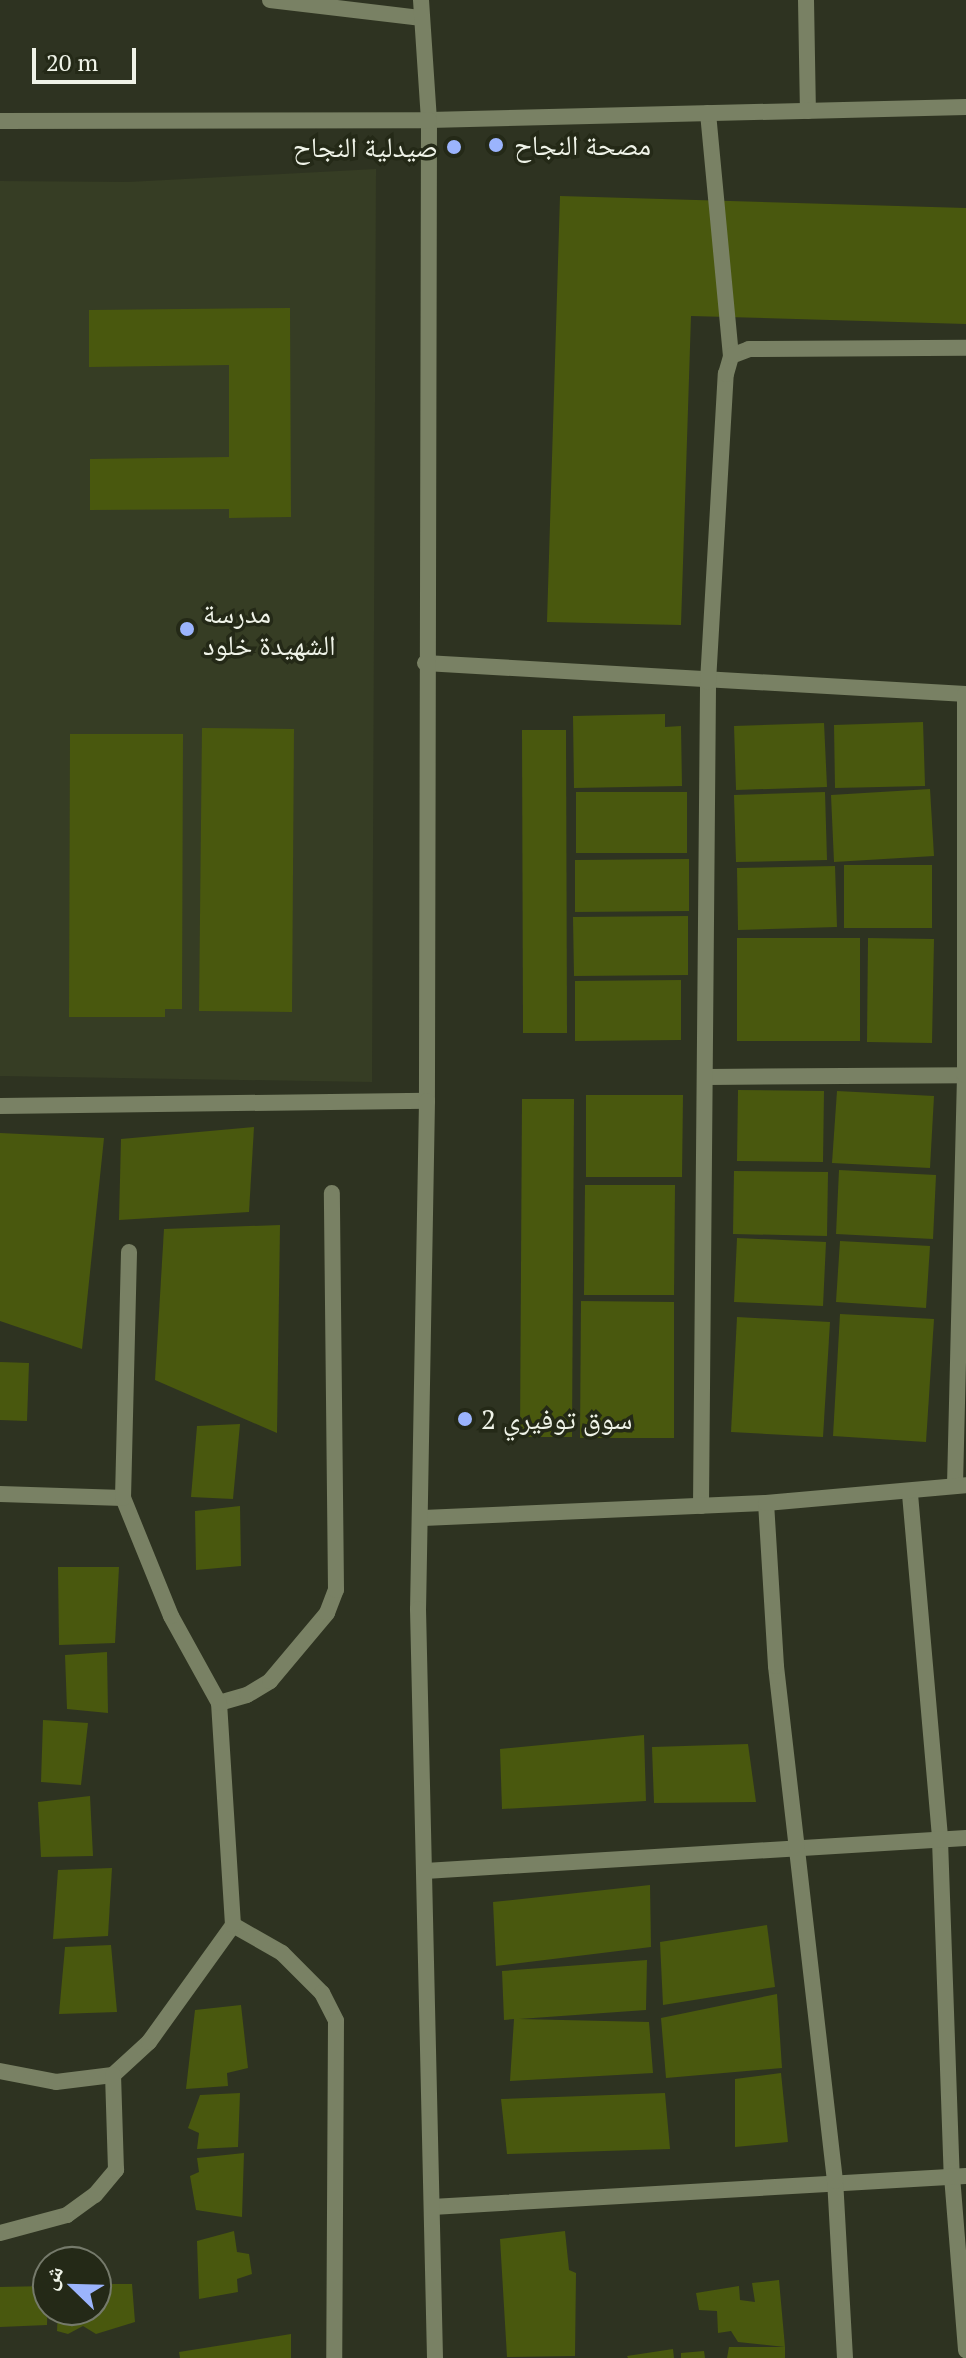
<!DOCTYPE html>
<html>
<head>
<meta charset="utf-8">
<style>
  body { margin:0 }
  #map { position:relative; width:966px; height:2358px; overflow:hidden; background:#2e3321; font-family:"PT Serif","Noto Naskh Arabic",serif }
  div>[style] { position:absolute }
  .built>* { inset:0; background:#363d24 }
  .building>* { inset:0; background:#49580e }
  .service>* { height:16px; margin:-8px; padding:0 8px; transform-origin:8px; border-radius:8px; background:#798164 }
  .minor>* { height:16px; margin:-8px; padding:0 8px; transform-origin:8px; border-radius:8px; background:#798164 }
  .tertiary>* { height:16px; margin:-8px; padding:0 8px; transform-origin:8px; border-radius:8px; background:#798164 }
  .dots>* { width:22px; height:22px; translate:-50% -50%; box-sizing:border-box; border:4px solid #242917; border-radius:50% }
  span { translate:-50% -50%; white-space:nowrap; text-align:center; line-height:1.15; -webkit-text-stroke:7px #242917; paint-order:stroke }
  .poi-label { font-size:28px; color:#eff3e8 }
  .left { translate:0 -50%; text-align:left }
  .right { translate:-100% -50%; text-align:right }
  .north { position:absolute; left:32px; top:2246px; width:80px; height:80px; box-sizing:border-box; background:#242917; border:2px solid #757a6b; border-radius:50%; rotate:293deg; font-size:22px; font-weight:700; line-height:32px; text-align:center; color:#eff3e8 }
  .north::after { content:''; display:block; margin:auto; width:28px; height:36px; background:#9bb4fd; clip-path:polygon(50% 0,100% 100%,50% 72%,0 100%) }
  .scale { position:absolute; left:32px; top:48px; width:104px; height:36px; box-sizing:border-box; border:4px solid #eff3e8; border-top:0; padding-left:10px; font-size:24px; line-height:28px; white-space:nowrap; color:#eff3e8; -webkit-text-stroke:6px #242917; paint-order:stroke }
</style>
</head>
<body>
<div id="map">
  <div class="built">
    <i style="clip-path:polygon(376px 169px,372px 1082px,0 1076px,0 181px,128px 182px)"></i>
  </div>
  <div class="building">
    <i style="clip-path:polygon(560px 196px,966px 208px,966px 324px,691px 316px,681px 625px,547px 622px)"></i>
    <i style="clip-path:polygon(290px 308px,291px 517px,229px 518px,229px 509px,90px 510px,90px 459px,229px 457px,229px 365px,89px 367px,89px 310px)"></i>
    <i style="clip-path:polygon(665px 714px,665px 727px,681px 726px,682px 786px,574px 788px,573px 716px)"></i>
    <i style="clip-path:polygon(923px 722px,925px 786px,835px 788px,834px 725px)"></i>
    <i style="clip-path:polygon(824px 723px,827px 787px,736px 790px,734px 726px)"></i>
    <i style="clip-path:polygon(202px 728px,294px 729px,292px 1012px,199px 1011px)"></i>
    <i style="clip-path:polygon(522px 730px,566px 730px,567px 1033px,523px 1033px)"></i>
    <i style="clip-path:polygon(70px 734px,183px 734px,182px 1009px,165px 1009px,165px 1017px,69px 1017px)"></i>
    <i style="clip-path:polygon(930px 789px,934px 856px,834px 862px,831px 795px)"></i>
    <i style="clip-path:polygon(576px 792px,687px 792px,687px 853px,576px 853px)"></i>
    <i style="clip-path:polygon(825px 792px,827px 860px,736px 862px,734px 795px)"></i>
    <i style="clip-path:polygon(689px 859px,689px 911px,575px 912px,575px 860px)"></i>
    <i style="clip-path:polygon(844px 865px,932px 865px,932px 928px,844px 928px)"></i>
    <i style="clip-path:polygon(835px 866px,837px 927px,738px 930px,737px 868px)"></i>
    <i style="clip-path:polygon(688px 916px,688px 975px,574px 976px,573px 917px)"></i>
    <i style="clip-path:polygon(737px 938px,860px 938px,860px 1041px,737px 1041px)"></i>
    <i style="clip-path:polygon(868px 938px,934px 939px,932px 1043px,867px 1042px)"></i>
    <i style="clip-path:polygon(681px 980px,681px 1040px,575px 1041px,575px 981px)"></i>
    <i style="clip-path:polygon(738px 1090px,824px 1091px,823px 1162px,737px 1161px)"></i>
    <i style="clip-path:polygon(837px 1091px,934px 1096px,930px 1168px,832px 1163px)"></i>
    <i style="clip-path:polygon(586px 1095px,683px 1095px,682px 1177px,586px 1177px)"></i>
    <i style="clip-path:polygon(522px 1099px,574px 1099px,572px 1437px,520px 1437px)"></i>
    <i style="clip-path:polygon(254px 1127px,249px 1212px,119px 1220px,121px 1139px)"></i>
    <i style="clip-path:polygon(0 1133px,104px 1138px,82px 1349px,0 1321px)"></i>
    <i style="clip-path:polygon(839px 1170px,936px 1175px,933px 1239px,836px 1234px)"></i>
    <i style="clip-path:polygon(734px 1171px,828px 1172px,827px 1236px,733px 1234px)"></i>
    <i style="clip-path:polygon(585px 1185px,675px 1185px,674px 1295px,584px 1295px)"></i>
    <i style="clip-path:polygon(280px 1225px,277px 1433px,155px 1380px,164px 1229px)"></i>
    <i style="clip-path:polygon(737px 1238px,826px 1242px,823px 1306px,734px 1302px)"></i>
    <i style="clip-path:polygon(840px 1241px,930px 1246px,926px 1308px,836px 1302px)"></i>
    <i style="clip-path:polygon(581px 1301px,674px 1302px,674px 1438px,580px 1438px)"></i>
    <i style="clip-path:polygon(840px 1314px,934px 1319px,926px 1442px,833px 1436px)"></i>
    <i style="clip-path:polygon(737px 1317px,830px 1322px,823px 1437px,731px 1432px)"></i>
    <i style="clip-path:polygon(0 1362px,29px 1363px,27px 1421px,0 1420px)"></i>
    <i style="clip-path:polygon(240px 1424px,233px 1499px,191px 1497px,197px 1426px)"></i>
    <i style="clip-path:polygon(240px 1506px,241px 1566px,196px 1570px,195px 1511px)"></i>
    <i style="clip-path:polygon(58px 1567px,119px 1567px,115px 1643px,59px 1645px)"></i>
    <i style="clip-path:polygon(107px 1652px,108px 1713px,67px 1709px,65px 1655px)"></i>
    <i style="clip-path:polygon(43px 1720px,88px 1723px,81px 1785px,41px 1782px)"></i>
    <i style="clip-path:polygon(644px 1735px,646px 1801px,502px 1809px,500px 1749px)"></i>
    <i style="clip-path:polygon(748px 1744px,756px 1802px,654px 1803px,652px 1747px)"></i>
    <i style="clip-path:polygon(90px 1796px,93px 1856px,41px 1857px,38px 1802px)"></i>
    <i style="clip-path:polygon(112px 1868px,108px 1936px,53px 1939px,58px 1870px)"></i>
    <i style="clip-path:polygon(650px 1885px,651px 1947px,496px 1966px,493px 1902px)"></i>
    <i style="clip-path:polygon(767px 1925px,775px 1987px,663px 2005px,660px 1942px)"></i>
    <i style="clip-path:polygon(111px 1945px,117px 2012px,59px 2014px,65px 1947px)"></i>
    <i style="clip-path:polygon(647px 1960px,646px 2010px,519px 2019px,649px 2022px,653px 2073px,510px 2081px,514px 2019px,504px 2020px,502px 1971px)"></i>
    <i style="clip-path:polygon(777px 1994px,782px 2068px,666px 2078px,661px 2018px)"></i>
    <i style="clip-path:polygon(241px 2005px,248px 2068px,227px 2073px,228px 2086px,186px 2089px,195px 2010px)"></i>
    <i style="clip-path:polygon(781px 2073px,788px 2142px,735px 2147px,735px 2079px)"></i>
    <i style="clip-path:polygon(240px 2093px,238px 2147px,197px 2149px,199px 2133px,188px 2128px,200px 2095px)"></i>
    <i style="clip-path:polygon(665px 2093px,670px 2149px,507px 2154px,501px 2099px)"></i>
    <i style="clip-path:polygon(244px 2153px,242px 2217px,196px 2210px,190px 2176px,199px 2172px,197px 2158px)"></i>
    <i style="clip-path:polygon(234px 2231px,237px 2252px,249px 2254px,252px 2274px,237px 2279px,238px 2292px,199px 2299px,197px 2241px)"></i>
    <i style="clip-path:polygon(565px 2231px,569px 2270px,576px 2273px,575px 2356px,507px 2357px,500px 2239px)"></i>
    <i style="clip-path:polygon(779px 2280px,785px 2347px,738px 2342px,731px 2331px,718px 2333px,717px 2311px,699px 2310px,696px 2293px,739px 2286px,740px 2300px,755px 2302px,752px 2283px)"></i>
    <i style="clip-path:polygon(96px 2284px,132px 2284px,135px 2322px,96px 2334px,83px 2326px,68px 2334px,57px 2331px,58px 2310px,96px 2310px)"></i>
    <i style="clip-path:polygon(48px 2286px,47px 2325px,0 2327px,0 2287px)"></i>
    <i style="clip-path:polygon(291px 2334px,291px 2358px,180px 2358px,179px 2352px)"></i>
    <i style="clip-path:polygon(729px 2347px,785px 2347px,785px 2358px,727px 2358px)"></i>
    <i style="clip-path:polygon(673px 2349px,674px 2358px,628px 2358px,627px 2356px)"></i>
    <i style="clip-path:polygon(704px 2351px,705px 2358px,681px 2358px,681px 2353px)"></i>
  </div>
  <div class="service">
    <i style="left:806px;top:0;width:111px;rotate:89deg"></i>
    <i style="left:0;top:1494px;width:123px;rotate:1.9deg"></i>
    <i style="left:219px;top:1703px;width:29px;rotate:-16deg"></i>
    <i style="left:247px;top:1695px;width:27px;rotate:-31deg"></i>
    <i style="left:270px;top:1681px;width:89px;rotate:-50deg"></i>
    <i style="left:327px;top:1613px;width:25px;rotate:-69deg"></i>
    <i style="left:336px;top:1590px;width:397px;rotate:-90.6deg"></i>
    <i style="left:233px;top:1925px;width:56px;rotate:29.7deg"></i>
    <i style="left:282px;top:1953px;width:57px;rotate:45deg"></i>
    <i style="left:322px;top:1993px;width:31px;rotate:63deg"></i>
    <i style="left:336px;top:2021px;width:337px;rotate:90.3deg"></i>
    <i style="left:0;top:2071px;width:57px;rotate:11.1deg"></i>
    <i style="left:56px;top:2082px;width:57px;rotate:-7deg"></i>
    <i style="left:113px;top:2075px;width:49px;rotate:-42.5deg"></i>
    <i style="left:149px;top:2042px;width:144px;rotate:-54.3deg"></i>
    <i style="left:233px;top:1925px;width:222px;rotate:-93.6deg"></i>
    <i style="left:219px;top:1703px;width:99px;rotate:-118.9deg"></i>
    <i style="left:171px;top:1616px;width:127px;rotate:-112.1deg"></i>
    <i style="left:123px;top:1498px;width:246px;rotate:-88.6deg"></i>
    <i style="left:0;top:2233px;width:69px;rotate:-15deg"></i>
    <i style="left:67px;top:2215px;width:34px;rotate:-36deg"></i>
    <i style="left:95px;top:2195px;width:33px;rotate:-50deg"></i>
    <i style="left:116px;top:2170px;width:95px;rotate:-91.8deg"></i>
  </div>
  <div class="minor">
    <i style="left:270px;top:0;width:151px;rotate:6.8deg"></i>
    <i style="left:708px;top:113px;width:244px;rotate:84.6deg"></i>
    <i style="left:429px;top:120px;width:537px;rotate:-1.39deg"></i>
    <i style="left:425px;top:663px;width:542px;rotate:3.28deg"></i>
    <i style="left:708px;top:1077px;width:258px;rotate:-0.4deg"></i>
    <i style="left:0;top:1106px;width:427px;rotate:-0.7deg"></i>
    <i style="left:955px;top:1485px;width:410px;rotate:-88.6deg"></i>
    <i style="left:965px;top:1075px;width:381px;rotate:-90deg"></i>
    <i style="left:910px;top:1494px;width:347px;rotate:85deg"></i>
    <i style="left:940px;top:1840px;width:336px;rotate:88deg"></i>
    <i style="left:952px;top:2176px;width:175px;rotate:85.4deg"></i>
    <i style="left:701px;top:1506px;width:824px;rotate:-89.51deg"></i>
    <i style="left:708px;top:682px;width:309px;rotate:-86.7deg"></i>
    <i style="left:726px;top:374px;width:19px;rotate:-74deg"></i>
    <i style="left:731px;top:356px;width:19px;rotate:-21deg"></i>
    <i style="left:749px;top:349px;width:217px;rotate:-0.3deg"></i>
    <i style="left:423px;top:1518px;width:343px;rotate:-2.5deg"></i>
    <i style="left:425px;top:1871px;width:542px;rotate:-3.49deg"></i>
    <i style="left:432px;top:2207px;width:535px;rotate:-3.32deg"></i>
    <i style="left:845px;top:2358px;width:177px;rotate:-93.2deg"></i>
    <i style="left:835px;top:2181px;width:518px;rotate:-96.54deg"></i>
    <i style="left:776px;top:1666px;width:163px;rotate:-93.5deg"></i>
    <i style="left:766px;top:1503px;width:201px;rotate:-5.1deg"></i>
  </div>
  <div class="tertiary">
    <i style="left:421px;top:0;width:120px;rotate:86.2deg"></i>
    <i style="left:429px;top:120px;width:981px;rotate:90.12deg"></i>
    <i style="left:427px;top:1101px;width:508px;rotate:91.01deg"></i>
    <i style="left:418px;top:1609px;width:749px;rotate:88.7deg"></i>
    <i style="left:0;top:121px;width:429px;rotate:-0.1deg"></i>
  </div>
  <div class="dots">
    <i style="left:496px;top:145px;background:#9bb4fd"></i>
    <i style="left:454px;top:147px;background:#9bb4fd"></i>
    <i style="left:187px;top:629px;background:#9bb4fd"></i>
    <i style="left:465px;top:1419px;background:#9bb4fd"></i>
  </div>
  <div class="poi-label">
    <span class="left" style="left:514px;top:145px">مصحة النجاح</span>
    <span class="right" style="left:438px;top:147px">صيدلية النجاح</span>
    <span class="left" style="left:203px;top:629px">مدرسة<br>الشهيدة خلود</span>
    <span class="left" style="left:481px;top:1419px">سوق توفيري 2</span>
  </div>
  <div class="north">ش</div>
  <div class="scale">20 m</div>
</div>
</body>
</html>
